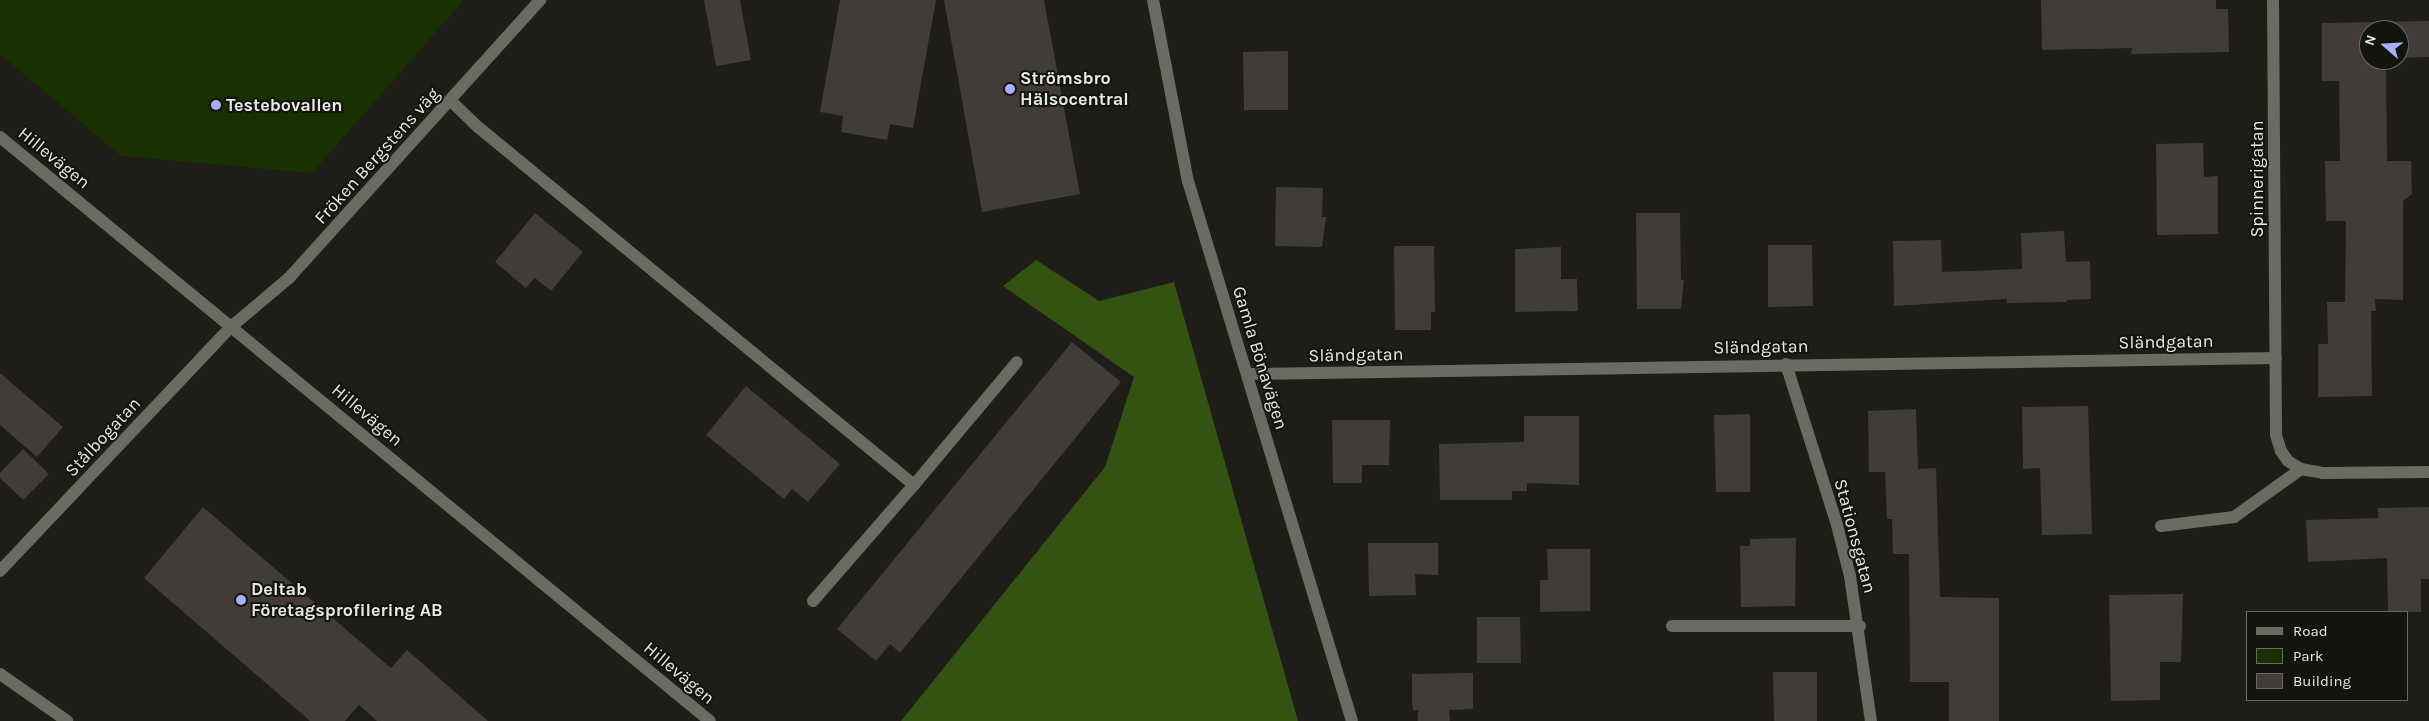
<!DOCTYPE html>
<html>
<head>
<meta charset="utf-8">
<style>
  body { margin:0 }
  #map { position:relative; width:2429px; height:721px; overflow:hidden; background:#1e1d17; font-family:Karla,sans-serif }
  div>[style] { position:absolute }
  .green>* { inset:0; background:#193000 }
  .forest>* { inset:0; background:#345212 }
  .building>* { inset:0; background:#413c37 }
  .minor>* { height:12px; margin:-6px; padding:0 6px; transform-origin:6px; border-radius:6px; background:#6b6a63 }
  .dots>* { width:14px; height:14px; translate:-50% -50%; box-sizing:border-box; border:2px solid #14140e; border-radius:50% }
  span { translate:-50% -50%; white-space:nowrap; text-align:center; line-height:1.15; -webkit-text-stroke:4px #14140e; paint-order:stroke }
  .poi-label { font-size:18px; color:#e8e8e4; font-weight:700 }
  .left { translate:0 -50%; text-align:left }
  .street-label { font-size:18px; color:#e8e8e4 }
  .legend { position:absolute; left:2246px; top:611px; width:162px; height:90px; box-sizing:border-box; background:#14140e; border:1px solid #696964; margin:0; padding:6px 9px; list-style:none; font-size:15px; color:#e8e8e4 }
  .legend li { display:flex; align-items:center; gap:10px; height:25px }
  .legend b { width:25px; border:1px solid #696964 }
  .north { position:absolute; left:2359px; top:20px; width:50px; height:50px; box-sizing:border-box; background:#14140e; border:1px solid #696964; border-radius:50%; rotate:289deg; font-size:14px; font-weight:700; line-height:20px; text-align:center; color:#e8e8e4 }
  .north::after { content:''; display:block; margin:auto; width:18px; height:22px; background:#abaffb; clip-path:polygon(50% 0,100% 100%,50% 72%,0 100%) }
</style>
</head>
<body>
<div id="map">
  <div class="green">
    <i style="clip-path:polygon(0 0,464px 0,312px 173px,121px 156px,0 54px)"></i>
  </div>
  <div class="forest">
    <i style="clip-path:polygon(1036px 260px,1099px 301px,1174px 282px,1298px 721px,901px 721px,1105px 467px,1134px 377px,1003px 286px)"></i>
  </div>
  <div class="building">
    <i style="clip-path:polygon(704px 0,740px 0,751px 60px,716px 66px)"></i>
    <i style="clip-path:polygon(840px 0,936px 0,913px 128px,890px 124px,887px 140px,841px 132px,843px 116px,820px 112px)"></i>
    <i style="clip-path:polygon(944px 0,1044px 0,1080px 194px,982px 212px)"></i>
    <i style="clip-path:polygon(2041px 0,2216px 0,2216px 9px,2228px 9px,2229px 52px,2131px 54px,2132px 48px,2042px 50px)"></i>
    <i style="clip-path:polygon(2429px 21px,2429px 57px,2399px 58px,2399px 30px,2369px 30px,2369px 60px,2386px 60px,2387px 161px,2411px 161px,2412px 194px,2403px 201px,2403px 300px,2375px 299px,2376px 311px,2371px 311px,2372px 396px,2318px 397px,2318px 344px,2328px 344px,2327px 302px,2345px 302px,2346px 221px,2326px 221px,2325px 161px,2340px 161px,2339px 81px,2322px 81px,2322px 23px)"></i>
    <i style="clip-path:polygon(1288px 51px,1288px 110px,1244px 110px,1243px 52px)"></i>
    <i style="clip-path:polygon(2203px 143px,2204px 177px,2218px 176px,2218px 234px,2157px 235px,2156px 144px)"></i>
    <i style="clip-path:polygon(1276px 187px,1323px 188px,1322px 217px,1326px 217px,1322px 247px,1275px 246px)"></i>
    <i style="clip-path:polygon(535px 213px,583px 252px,551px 291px,535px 278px,526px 288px,495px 262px)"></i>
    <i style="clip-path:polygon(1636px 213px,1680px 213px,1681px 280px,1684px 280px,1681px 309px,1637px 309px)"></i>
    <i style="clip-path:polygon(2064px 231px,2066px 262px,2090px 261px,2091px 299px,2067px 300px,2067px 302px,2007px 303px,2007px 299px,1894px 306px,1893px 241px,1941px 240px,1942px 272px,2022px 269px,2021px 233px)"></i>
    <i style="clip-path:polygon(1768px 245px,1812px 245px,1813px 306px,1768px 307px)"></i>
    <i style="clip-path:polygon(1394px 246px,1434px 246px,1435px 312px,1431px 312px,1431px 330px,1395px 330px)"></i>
    <i style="clip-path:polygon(1561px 247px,1561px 279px,1577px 279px,1578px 311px,1515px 312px,1515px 249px)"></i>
    <i style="clip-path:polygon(1072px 342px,1121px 382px,900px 653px,890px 644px,876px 661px,837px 629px)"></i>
    <i style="clip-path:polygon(0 373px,63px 427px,37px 457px,0 425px)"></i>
    <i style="clip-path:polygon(746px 386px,840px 464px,808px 502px,792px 489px,784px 499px,706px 435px)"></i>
    <i style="clip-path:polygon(2088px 406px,2092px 534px,2042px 535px,2040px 468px,2023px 469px,2022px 407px)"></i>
    <i style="clip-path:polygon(1916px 409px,1918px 469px,1936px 468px,1940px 597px,1999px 598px,1999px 721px,1949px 721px,1949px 682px,1910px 682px,1909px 554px,1893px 554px,1892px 519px,1887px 519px,1885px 472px,1869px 472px,1868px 411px)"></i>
    <i style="clip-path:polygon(1750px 414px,1750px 492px,1716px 492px,1714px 415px)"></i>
    <i style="clip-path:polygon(1524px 416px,1579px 416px,1579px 485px,1527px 483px,1527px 491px,1512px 491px,1512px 500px,1440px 500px,1439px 444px,1524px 442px)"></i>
    <i style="clip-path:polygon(1332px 420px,1390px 420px,1389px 465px,1362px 465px,1362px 483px,1333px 483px)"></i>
    <i style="clip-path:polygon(23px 449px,49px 474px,23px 500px,0 478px,0 473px)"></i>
    <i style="clip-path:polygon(203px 507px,391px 668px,407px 650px,488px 721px,377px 721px,359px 705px,345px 721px,310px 721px,144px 578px)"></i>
    <i style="clip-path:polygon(2429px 507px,2429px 579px,2421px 579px,2421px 612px,2388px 612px,2387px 558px,2308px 562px,2306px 520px,2378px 518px,2378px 508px)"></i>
    <i style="clip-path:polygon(1796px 538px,1795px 606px,1741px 607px,1740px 546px,1750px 546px,1750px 539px)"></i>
    <i style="clip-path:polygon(1368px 543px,1438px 543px,1438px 575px,1415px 574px,1416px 595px,1369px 596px)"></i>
    <i style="clip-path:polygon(1547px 549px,1590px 549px,1590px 611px,1540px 612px,1540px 580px,1548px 580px)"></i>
    <i style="clip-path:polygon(2183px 594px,2181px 662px,2160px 662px,2160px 700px,2111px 701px,2109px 595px)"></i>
    <i style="clip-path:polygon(1477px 617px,1520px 617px,1521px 663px,1477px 663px)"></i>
    <i style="clip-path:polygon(1773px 672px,1817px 672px,1817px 721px,1774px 721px)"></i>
    <i style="clip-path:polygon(1473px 673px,1473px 709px,1449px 710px,1450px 721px,1418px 721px,1418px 710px,1413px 710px,1412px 704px,1412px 674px)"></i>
  </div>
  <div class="minor">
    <i style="left:1153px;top:0;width:184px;rotate:79.1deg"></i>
    <i style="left:1188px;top:181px;width:564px;rotate:73.11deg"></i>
    <i style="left:2273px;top:0;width:435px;rotate:89.6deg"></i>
    <i style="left:2276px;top:435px;width:17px;rotate:73deg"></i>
    <i style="left:2281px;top:451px;width:12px;rotate:55deg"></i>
    <i style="left:2288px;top:461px;width:15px;rotate:32deg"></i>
    <i style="left:2301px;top:469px;width:22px;rotate:10deg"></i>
    <i style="left:2323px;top:473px;width:106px;rotate:-0.5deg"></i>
    <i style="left:451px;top:101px;width:37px;rotate:44deg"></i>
    <i style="left:478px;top:127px;width:564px;rotate:39.39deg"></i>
    <i style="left:914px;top:485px;width:160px;rotate:-50.1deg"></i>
    <i style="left:0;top:137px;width:919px;rotate:39.44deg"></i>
    <i style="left:1786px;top:364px;width:169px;rotate:72.4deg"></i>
    <i style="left:1837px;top:525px;width:53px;rotate:75.7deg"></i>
    <i style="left:1850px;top:576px;width:147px;rotate:81.8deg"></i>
    <i style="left:1248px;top:374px;width:1028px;rotate:-0.89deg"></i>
    <i style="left:2161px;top:526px;width:74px;rotate:-7deg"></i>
    <i style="left:2234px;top:517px;width:82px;rotate:-35.6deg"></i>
    <i style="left:0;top:571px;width:337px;rotate:-46.6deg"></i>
    <i style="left:232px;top:326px;width:75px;rotate:-40.1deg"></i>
    <i style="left:289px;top:278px;width:375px;rotate:-47.9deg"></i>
    <i style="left:813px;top:601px;width:154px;rotate:-49deg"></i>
    <i style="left:1672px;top:626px;width:188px"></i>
    <i style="left:0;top:674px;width:82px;rotate:35deg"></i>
  </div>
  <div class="dots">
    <i style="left:1010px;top:89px;background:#abaffb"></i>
    <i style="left:216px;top:105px;background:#abaffb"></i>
    <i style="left:241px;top:600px;background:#abaffb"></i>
  </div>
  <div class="poi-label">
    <span class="left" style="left:1020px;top:89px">Strömsbro<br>Hälsocentral</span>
    <span class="left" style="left:226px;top:105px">Testebovallen</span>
    <span class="left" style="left:251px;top:600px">Deltab<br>Företagsprofilering AB</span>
  </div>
  <div class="street-label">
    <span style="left:377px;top:156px;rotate:-48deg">Fröken Bergstens väg</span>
    <span style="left:54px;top:158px;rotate:39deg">Hillevägen</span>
    <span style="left:2257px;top:179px;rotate:-90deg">Spinnerigatan</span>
    <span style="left:2166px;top:342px;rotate:-1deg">Sländgatan</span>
    <span style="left:1761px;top:347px;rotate:-1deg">Sländgatan</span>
    <span style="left:1356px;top:355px;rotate:-1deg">Sländgatan</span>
    <span style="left:1260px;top:358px;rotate:73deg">Gamla Bönavägen</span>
    <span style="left:367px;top:415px;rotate:40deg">Hillevägen</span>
    <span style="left:103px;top:437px;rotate:-47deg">Stålbogatan</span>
    <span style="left:1855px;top:536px;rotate:75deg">Stationsgatan</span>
    <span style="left:679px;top:673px;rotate:40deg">Hillevägen</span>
  </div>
  <ul class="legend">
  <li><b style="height:6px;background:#6b6a63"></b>Road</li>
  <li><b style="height:14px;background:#193000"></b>Park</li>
  <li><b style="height:14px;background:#413c37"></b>Building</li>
  </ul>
  <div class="north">N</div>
</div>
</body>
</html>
